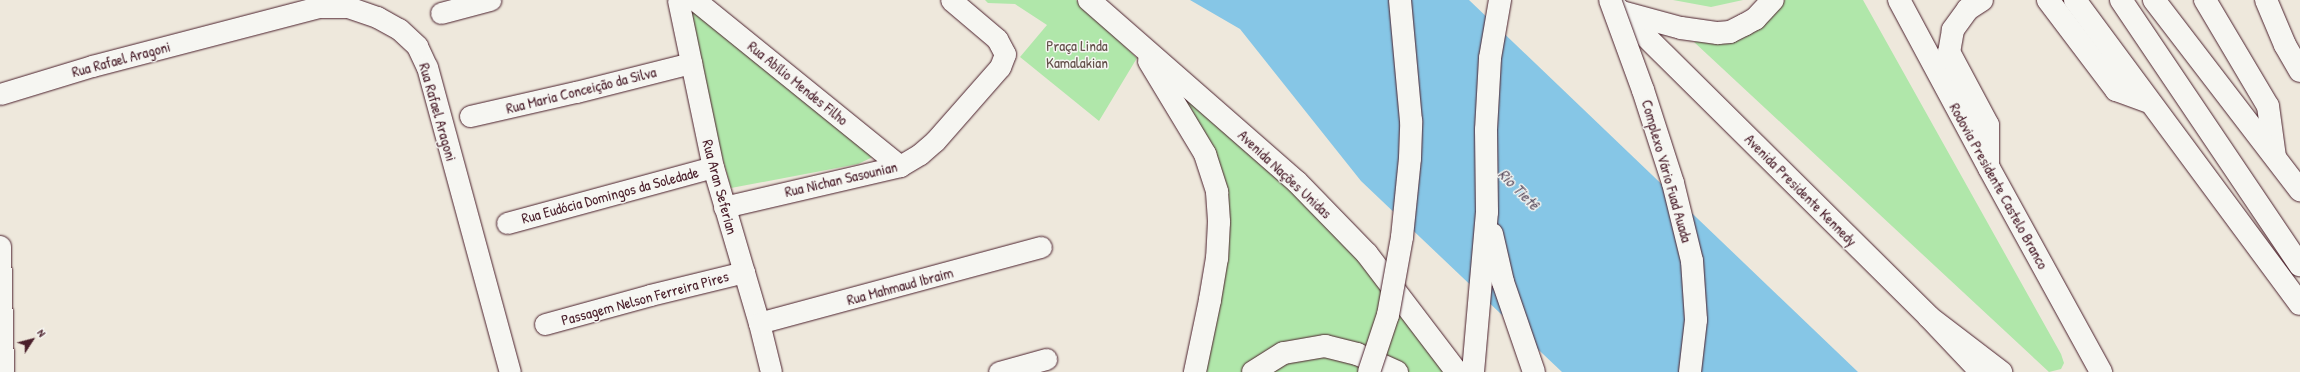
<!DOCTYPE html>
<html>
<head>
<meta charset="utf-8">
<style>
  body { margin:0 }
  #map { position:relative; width:2300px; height:372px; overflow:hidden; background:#eee8dc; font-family:"Patrick Hand",sans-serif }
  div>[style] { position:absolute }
  .green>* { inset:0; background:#b0e7aa }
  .water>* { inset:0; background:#86c6e6 }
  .roads { filter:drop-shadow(0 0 1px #4a1f2b) drop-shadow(0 0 1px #4a1f2b) }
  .minor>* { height:21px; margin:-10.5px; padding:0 10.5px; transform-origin:10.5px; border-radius:10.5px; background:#f6f6f2 }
  .tertiary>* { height:22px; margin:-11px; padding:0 11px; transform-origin:11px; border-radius:11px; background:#f6f6f2 }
  .secondary>* { height:22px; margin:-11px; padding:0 11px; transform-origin:11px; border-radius:11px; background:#f6f6f2 }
  .primary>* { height:22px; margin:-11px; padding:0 11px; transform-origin:11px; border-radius:11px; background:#f6f6f2 }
  .motorway>* { height:22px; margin:-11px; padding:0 11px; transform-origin:11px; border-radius:11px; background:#f6f6f2 }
  .bridges { filter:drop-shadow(0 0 1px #4a1f2b) drop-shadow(0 0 1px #4a1f2b) }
  .primary-bridge>* { height:22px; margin:-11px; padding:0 11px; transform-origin:11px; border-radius:11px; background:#f6f6f2 }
  span { translate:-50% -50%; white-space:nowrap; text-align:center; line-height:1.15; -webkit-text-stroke:3px #f6f6f2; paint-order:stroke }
  .park-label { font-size:15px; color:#64514b }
  .street-label { font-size:15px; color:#4a1f2b }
  .water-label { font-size:16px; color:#5c5163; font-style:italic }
  .north { position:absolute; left:12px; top:320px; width:40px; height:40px; -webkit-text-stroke:3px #f6f6f2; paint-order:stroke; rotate:54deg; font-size:11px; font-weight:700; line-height:16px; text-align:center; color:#4a1f2b }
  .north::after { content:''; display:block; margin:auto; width:14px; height:18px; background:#4a1f2b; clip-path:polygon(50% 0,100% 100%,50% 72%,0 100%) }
</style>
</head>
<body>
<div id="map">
  <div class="green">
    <i style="clip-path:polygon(682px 0,877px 155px,858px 164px,731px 188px,680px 6px)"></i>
    <i style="clip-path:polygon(985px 0,1076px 0,1137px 58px,1099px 121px,1020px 57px,1047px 25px,1015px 4px,988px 3px)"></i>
    <i style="clip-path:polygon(1673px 0,1743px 0,1711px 7px)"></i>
    <i style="clip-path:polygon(1785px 0,1863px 0,2061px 354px,2064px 363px,2061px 369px,2049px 372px,1694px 42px,1721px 37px,1770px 18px)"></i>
    <i style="clip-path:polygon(1137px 42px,1297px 182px,1457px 372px,1195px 372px,1217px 192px)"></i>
  </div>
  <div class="water">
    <i style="clip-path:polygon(1190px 0,1469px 0,1858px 372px,1562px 372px,1361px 181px,1240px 29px)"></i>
  </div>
  <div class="roads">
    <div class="minor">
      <i style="left:678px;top:0;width:171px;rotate:78.2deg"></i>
      <i style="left:713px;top:167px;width:163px;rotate:73.6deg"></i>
      <i style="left:759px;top:323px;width:50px;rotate:76.2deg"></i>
      <i style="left:695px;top:0;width:264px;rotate:39deg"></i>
      <i style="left:441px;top:13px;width:51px;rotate:-14.9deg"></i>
      <i style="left:0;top:94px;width:96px;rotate:-16.9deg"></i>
      <i style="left:92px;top:66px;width:235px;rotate:-14.6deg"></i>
      <i style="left:319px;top:7px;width:29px"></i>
      <i style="left:348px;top:7px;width:31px;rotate:19deg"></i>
      <i style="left:377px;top:17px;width:25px;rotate:29deg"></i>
      <i style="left:399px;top:29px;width:25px;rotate:43deg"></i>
      <i style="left:417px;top:46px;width:23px;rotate:65deg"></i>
      <i style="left:427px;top:67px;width:316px;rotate:74.8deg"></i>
      <i style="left:470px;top:116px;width:109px;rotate:-12.8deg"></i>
      <i style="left:576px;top:92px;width:119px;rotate:-14.2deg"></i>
      <i style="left:724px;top:207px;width:181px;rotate:-13.1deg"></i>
      <i style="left:900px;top:166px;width:23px;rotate:-31deg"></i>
      <i style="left:920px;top:154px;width:20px;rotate:-41deg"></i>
      <i style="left:935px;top:141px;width:98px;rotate:-48.7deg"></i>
      <i style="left:1000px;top:67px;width:14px;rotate:-69deg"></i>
      <i style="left:1005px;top:54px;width:17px;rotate:-118deg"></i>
      <i style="left:997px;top:39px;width:60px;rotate:-139.7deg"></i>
      <i style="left:507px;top:223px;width:213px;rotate:-15.2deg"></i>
      <i style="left:759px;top:323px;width:292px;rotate:-15.1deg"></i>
      <i style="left:545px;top:324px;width:109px;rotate:-15.4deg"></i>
      <i style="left:650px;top:295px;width:97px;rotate:-13.7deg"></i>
      <i style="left:999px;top:372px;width:49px;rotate:-15.5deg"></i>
    </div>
    <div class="tertiary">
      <i style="left:0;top:247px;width:125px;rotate:88.6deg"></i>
    </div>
    <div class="secondary">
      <i style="left:2266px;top:0;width:49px;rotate:67.1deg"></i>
      <i style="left:2285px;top:45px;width:30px;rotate:60deg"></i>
      <i style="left:1615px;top:6px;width:442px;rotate:44.7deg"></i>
      <i style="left:1929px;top:317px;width:91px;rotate:37.4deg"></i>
    </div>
    <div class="primary">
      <i style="left:1089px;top:0;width:276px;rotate:41.2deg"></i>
      <i style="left:1297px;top:182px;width:100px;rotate:45.8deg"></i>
      <i style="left:1367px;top:254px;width:148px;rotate:52.7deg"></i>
      <i style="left:2205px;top:0;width:123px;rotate:59.3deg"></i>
      <i style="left:2268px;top:106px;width:51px;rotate:82.2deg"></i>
      <i style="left:1149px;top:61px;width:109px;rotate:58.9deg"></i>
      <i style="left:1205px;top:154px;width:40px;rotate:72deg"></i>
      <i style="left:1217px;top:192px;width:30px;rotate:86deg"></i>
      <i style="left:1219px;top:222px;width:36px;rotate:93deg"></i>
      <i style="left:1217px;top:258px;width:43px;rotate:99.5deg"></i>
      <i style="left:1210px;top:300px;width:74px;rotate:101.8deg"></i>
      <i style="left:1253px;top:372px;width:36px;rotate:-32deg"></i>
      <i style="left:1284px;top:353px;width:42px;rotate:-9.7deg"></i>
      <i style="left:1325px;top:346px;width:33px;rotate:14deg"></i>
      <i style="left:1357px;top:354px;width:44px;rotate:24.2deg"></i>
    </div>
    <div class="motorway">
      <i style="left:1899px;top:0;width:191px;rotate:61.8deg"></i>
      <i style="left:1989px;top:168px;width:233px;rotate:61.2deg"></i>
      <i style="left:1982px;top:0;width:17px;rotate:147deg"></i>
      <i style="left:1968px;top:9px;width:26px;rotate:126deg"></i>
      <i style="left:1953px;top:30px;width:22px;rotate:100deg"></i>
      <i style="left:1949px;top:52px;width:83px;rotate:61.9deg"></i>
      <i style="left:1988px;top:125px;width:39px;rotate:90deg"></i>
      <i style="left:2048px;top:0;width:113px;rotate:52.9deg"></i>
      <i style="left:2116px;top:90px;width:35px;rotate:20deg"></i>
      <i style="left:2075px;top:0;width:378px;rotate:53.5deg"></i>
      <i style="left:2121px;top:0;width:320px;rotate:56deg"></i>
      <i style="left:2154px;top:0;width:240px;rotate:52.5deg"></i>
      <i style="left:1622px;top:12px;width:61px;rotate:15.2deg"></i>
      <i style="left:1681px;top:28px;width:37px;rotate:8deg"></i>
      <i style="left:1718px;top:33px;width:12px;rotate:-5deg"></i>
      <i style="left:1730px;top:32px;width:16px;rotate:-27deg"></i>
      <i style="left:1744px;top:25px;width:13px;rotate:-29deg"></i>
      <i style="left:1755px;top:19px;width:26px;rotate:-47deg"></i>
      <i style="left:1492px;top:234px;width:49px;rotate:77.1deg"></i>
      <i style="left:1503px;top:282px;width:95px;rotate:71deg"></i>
      <i style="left:1929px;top:317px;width:76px;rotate:46.6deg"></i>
      <i style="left:1473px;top:372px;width:161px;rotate:-85deg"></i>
      <i style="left:1487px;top:212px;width:82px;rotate:-90.7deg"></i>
      <i style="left:1486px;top:130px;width:72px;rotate:-86.8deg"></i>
      <i style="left:1490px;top:58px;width:59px;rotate:-80.2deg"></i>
    </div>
  </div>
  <div class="bridges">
    <div class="primary-bridge">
      <i style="left:1610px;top:0;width:96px;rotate:69.9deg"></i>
      <i style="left:1643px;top:90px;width:98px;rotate:72.1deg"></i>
      <i style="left:1673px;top:183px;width:80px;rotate:76.3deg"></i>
      <i style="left:1692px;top:261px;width:59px;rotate:86.1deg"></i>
      <i style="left:1696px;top:320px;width:52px;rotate:96.6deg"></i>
      <i style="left:1369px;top:372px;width:60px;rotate:-71.6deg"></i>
      <i style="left:1388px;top:315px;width:79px;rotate:-79.8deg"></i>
      <i style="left:1402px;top:237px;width:79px;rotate:-84.2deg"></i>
      <i style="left:1410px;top:158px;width:37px;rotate:-88deg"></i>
      <i style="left:1411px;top:121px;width:121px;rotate:-95.2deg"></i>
    </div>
  </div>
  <div class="park-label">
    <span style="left:1077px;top:54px">Praça Linda<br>Kamalakian</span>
  </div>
  <div class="street-label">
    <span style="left:121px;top:59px;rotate:-15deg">Rua Rafael Aragoni</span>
    <span style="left:798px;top:83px;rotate:39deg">Rua Abílio Mendes Filho</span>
    <span style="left:581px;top:90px;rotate:-14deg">Rua Maria Conceição da Silva</span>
    <span style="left:438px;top:112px;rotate:74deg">Rua Rafael Aragoni</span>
    <span style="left:1667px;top:171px;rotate:74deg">Complexo Vário Fuad Auada</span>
    <span style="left:1285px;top:174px;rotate:43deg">Avenida Nações Unidas</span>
    <span style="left:841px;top:179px;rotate:-13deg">Rua Nichan Sasounian</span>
    <span style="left:1999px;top:186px;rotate:61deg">Rodovia Presidente Castelo Branco</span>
    <span style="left:720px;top:187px;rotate:75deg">Rua Aran Seferian</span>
    <span style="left:1801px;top:190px;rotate:45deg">Avenida Presidente Kennedy</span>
    <span style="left:610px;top:195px;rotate:-15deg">Rua Eudócia Domingos da Soledade</span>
    <span style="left:900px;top:286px;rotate:-15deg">Rua Mahmaud Ibraim</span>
    <span style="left:645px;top:298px;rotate:-15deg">Passagem Nelson Ferreira Pires</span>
  </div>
  <div class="water-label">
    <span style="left:1519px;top:189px;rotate:45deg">Rio Tietê</span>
  </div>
  <div class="north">N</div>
</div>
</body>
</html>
